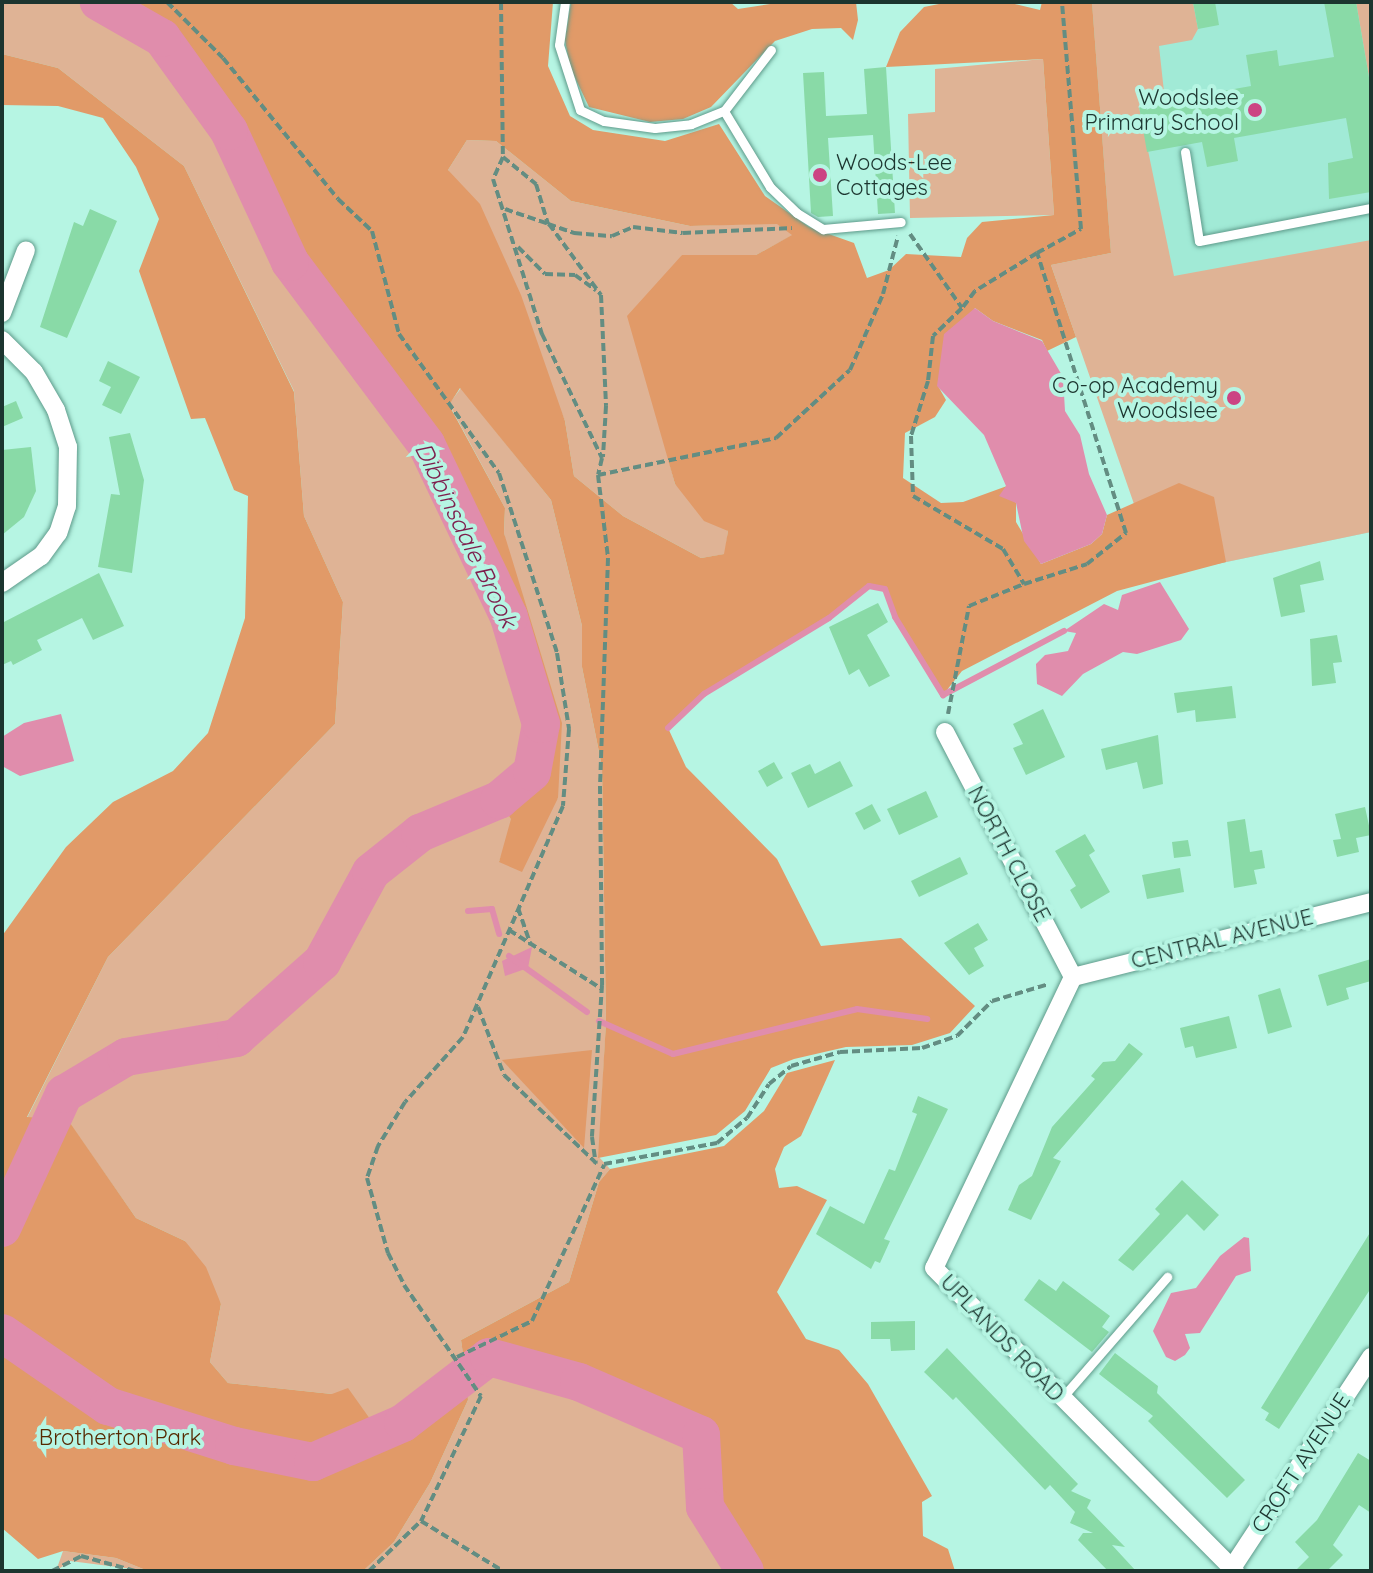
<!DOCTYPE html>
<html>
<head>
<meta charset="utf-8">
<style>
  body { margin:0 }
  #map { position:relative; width:1373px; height:1573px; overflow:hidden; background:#b6f5e3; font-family:Quicksand,sans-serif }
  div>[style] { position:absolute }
  .built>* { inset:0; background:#a1ead6 }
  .green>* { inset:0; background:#dfb395 }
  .forest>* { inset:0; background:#e19a68 }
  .water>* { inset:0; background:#e08dac }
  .stream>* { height:6px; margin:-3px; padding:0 3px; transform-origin:3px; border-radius:3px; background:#e08dac }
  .river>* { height:38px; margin:-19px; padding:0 19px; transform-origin:19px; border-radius:19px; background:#e08dac }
  .building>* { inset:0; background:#89daa7 }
  .path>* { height:4px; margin-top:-2px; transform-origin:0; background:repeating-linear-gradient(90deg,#638d82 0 8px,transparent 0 12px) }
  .roads { filter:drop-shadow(0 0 2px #5e9a8a) drop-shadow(0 0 2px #5e9a8a) }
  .lane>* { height:9px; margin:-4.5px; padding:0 4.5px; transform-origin:4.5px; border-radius:4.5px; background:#fff }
  .street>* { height:18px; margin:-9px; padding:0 9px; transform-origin:9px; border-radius:9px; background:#fff }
  .dots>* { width:22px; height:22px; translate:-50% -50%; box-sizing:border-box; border:4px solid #b6f5e3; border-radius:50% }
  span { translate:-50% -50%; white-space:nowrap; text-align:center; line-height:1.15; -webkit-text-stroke:8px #b6f5e3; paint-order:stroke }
  .poi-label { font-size:22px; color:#1c352f }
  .right { translate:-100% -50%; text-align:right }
  .left { translate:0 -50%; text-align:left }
  .street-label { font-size:22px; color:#1c352f }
  .park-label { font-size:22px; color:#562900 }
  .water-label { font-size:24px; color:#7e1d4c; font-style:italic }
  .frame { position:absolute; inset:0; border:4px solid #1c352f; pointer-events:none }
</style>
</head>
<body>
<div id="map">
  <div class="built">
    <i style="clip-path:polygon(1092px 2px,1371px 2px,1371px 532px,1159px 576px,1111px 253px)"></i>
  </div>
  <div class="green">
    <i style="clip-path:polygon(2px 2px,99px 2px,162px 38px,229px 131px,290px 262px,426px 444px,509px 617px,541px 724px,532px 772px,499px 862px,558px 798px,504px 533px,505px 508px,449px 404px,461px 388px,551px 500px,582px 626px,582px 667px,602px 767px,606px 1022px,599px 1157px,610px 1169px,599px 1182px,569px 1282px,461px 1340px,466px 1374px,489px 1357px,579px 1382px,701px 1435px,705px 1507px,745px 1571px,363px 1571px,394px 1542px,430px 1483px,468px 1400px,465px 1376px,403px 1423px,380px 1433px,332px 1394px,228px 1383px,210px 1362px,221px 1304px,185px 1241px,136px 1218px,68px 1121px,27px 1118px,108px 957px,335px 724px,343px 602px,304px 516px,294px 391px,184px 166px,58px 68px,2px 54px)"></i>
    <i style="clip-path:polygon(1092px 2px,1193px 2px,1198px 29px,1192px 40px,1159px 46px,1165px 101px,1139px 107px,1174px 276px,1371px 240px,1371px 532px,1159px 576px,1051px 265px,1111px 253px)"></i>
    <i style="clip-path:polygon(1356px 2px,1371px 2px,1371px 89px)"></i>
    <i style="clip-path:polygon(1043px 59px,1054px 215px,910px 218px,908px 114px,935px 112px,935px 69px)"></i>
    <i style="clip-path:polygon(467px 140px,496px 141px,571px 201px,690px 226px,777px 223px,793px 235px,756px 255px,682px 255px,662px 435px,675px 484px,728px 531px,725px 554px,701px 558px,623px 516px,574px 476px,565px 421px,548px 380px,448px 170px)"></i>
    <i style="clip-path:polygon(63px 1551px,116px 1558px,148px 1571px,70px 1561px,56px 1571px)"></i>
  </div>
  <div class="forest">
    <i style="clip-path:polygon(evenodd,99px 2px,553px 2px,548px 66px,570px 116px,593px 130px,665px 141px,719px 124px,765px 196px,809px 227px,854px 243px,867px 278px,889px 270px,906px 254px,961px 257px,967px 238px,982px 222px,1054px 215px,1043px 59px,886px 67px,900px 32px,924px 7px,949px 2px,1006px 2px,1040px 10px,1042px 2px,1092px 2px,1111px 253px,1051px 265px,1076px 337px,1047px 351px,1042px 340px,993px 321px,975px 308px,938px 386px,946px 400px,935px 417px,905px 433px,903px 478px,941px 503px,963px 502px,1007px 486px,1016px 503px,1016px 522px,1041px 564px,1091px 544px,1102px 534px,1107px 515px,1179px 483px,1214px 497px,1226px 562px,1117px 591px,962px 671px,943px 695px,895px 617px,885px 589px,869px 586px,829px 618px,704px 694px,668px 728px,686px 767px,777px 859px,821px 946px,901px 938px,975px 1006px,950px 1033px,912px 1045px,846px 1047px,794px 1059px,771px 1068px,745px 1111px,716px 1135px,598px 1158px,606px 1022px,602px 767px,582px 667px,582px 626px,551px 500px,460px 388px,449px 405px,505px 508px,504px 533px,562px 723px,558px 798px,522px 872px,499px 862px,511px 819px,499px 800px,532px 772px,541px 724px,509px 617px,455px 499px,426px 444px,290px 262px,229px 131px,162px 38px,99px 2px,467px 140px,496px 141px,571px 201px,690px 226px,777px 224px,792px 235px,756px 255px,682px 255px,627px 316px,675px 484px,704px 521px,728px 531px,724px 554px,701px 558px,623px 516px,574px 476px,565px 421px,521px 295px,480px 204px,448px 170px,467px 140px)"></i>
    <i style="clip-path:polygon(571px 2px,730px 2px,738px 9px,783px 2px,856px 2px,858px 20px,853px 40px,841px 28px,812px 29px,775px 41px,711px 107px,683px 119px,650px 122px,589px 107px,570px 67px,565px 40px)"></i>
    <i style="clip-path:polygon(2px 54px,58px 68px,184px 166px,294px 392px,304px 516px,343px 602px,335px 724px,108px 957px,27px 1117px,68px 1120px,136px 1218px,185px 1241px,206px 1267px,221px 1304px,210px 1362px,228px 1383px,332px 1394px,348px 1388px,380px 1433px,404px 1423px,466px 1375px,461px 1340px,569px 1282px,599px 1182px,610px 1169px,724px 1146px,764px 1111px,787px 1073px,835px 1060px,801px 1136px,784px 1147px,775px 1169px,779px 1188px,797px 1186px,827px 1200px,777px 1292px,806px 1339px,839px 1350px,868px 1384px,932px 1496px,922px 1502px,923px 1536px,948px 1549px,955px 1571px,745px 1571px,705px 1507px,701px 1435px,579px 1382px,489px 1357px,466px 1375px,468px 1400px,430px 1483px,394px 1542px,363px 1571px,148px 1571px,116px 1558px,63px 1551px,38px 1559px,2px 1528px,2px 936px,66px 847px,113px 802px,173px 771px,208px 733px,245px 618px,248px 496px,234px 490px,205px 418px,191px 419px,139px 271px,159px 219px,136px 167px,103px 118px,58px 106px,2px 105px)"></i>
    <i style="clip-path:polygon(592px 1050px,584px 1148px,502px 1060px)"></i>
  </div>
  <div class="water">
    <i style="clip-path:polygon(975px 308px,993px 321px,1042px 341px,1063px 377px,1065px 411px,1080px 435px,1089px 474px,1107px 515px,1102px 534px,1091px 544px,1041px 564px,1024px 541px,1016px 503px,999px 496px,1006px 486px,984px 435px,937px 386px,944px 334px)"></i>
    <i style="clip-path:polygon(1160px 582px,1189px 629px,1181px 640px,1137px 654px,1123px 652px,1083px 674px,1062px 696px,1037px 684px,1036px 664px,1045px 655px,1068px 651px,1076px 633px,1064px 631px,1104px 604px,1118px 610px,1122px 595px)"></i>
    <i style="clip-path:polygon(61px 714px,74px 761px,20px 776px,2px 766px,2px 737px,24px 723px)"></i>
    <i style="clip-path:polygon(532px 947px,528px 968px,505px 976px,502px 961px)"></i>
    <i style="clip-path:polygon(1244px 1237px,1249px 1238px,1251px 1271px,1236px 1276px,1200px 1333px,1185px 1334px,1190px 1348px,1185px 1355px,1175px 1361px,1166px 1357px,1153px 1331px,1171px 1293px,1196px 1288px,1220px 1256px)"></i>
  </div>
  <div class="stream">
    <i style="left:668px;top:728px;width:50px;rotate:-43.4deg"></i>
    <i style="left:704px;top:694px;width:146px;rotate:-31.3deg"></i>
    <i style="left:829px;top:618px;width:51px;rotate:-38.7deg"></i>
    <i style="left:869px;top:586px;width:16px;rotate:11deg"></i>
    <i style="left:885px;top:589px;width:30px;rotate:70deg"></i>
    <i style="left:895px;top:617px;width:92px;rotate:58.4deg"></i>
    <i style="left:943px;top:695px;width:137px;rotate:-27.9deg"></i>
    <i style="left:468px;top:911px;width:24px;rotate:-5deg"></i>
    <i style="left:492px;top:909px;width:26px;rotate:74deg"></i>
    <i style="left:509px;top:956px;width:96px;rotate:35.7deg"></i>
    <i style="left:599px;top:1021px;width:81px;rotate:24deg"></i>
    <i style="left:673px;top:1054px;width:189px;rotate:-13.7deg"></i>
    <i style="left:857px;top:1009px;width:71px;rotate:8.1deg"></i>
  </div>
  <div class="river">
    <i style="left:2px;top:1228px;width:148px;rotate:-65.2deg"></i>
    <i style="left:64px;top:1094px;width:72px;rotate:-30.8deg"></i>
    <i style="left:126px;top:1057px;width:112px;rotate:-9.8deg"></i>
    <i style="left:236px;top:1038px;width:115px;rotate:-41.5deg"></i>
    <i style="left:322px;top:962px;width:102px;rotate:-61.4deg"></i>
    <i style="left:371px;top:872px;width:63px;rotate:-38.5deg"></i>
    <i style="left:420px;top:833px;width:86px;rotate:-22.7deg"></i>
    <i style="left:499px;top:800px;width:43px;rotate:-40.3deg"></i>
    <i style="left:532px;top:772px;width:49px;rotate:-79.4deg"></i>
    <i style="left:541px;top:724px;width:112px;rotate:-106.7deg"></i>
    <i style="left:509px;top:617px;width:192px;rotate:-115.6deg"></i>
    <i style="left:426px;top:444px;width:227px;rotate:-126.8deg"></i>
    <i style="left:290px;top:262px;width:145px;rotate:-115deg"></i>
    <i style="left:229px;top:131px;width:115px;rotate:-125.8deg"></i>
    <i style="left:162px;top:38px;width:73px;rotate:-150.3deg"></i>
    <i style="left:2px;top:1333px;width:129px;rotate:34.6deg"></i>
    <i style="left:108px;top:1406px;width:132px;rotate:17.6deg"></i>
    <i style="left:234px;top:1446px;width:81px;rotate:11.4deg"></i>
    <i style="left:313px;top:1462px;width:98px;rotate:-23.4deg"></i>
    <i style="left:403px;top:1423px;width:108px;rotate:-37.5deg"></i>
    <i style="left:489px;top:1357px;width:93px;rotate:15.5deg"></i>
    <i style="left:579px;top:1382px;width:133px;rotate:23.5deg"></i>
    <i style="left:701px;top:1435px;width:72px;rotate:86.8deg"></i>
    <i style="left:705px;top:1507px;width:75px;rotate:58deg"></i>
  </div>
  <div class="building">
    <i style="clip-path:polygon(1193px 2px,1215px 2px,1219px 25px,1198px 29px)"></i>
    <i style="clip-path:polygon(1324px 2px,1356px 2px,1371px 89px,1371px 192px,1329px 199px,1328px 163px,1353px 158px,1346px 118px,1234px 138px,1238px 161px,1207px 167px,1202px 142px,1147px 152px,1139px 106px,1251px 86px,1246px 55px,1277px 50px,1279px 66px,1334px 57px)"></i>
    <i style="clip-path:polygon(886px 67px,895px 213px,878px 214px,873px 135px,828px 138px,833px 216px,818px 217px,811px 213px,803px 73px,824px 72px,826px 116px,867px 114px,864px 69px)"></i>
    <i style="clip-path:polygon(90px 209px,117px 221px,67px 338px,40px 327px,74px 222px,83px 226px)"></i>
    <i style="clip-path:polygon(108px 361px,140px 377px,121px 414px,102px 405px,111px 387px,99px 381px)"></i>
    <i style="clip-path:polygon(16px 401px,23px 418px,2px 427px,2px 407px)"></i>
    <i style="clip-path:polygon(130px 433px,144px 480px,132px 573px,98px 567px,111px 494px,120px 495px,109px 437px)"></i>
    <i style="clip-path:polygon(31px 447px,36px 491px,24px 517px,2px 535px,2px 450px)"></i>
    <i style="clip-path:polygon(1320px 561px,1324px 580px,1300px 585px,1305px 612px,1281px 617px,1273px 578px)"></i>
    <i style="clip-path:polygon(99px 573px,124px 626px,93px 640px,82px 618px,37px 640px,42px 650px,13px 665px,11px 661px,2px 665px,2px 623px)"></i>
    <i style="clip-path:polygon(878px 603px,888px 622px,867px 635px,890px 676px,869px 687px,859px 669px,849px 675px,829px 627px)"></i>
    <i style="clip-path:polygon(1337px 635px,1342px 662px,1333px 663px,1336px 683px,1312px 686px,1310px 639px)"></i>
    <i style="clip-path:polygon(1232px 686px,1236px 718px,1196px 722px,1195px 710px,1177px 713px,1174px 693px)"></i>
    <i style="clip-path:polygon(1043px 709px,1065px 757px,1026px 775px,1013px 748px,1023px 744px,1013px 724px)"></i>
    <i style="clip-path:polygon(1158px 735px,1163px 784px,1143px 789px,1137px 762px,1106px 770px,1101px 749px)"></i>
    <i style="clip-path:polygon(840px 761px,853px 786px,808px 808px,791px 773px,810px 764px,815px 774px)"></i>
    <i style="clip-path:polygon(774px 762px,783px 778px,767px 787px,758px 771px)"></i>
    <i style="clip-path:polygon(926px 791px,938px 817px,899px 835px,887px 809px)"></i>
    <i style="clip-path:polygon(872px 804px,881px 821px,864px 830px,855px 813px)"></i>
    <i style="clip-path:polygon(1365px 807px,1371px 835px,1356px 838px,1359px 852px,1337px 857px,1333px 840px,1341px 839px,1335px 814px)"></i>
    <i style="clip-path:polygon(1245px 819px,1250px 852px,1262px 850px,1265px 868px,1254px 870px,1257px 884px,1234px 888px,1227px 822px)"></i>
    <i style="clip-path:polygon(1085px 834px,1095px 851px,1089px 855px,1110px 892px,1081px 909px,1070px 890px,1076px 886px,1055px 851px)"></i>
    <i style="clip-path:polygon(1188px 840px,1191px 856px,1174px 858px,1172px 842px)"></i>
    <i style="clip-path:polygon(960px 857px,968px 874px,919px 897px,911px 881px)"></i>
    <i style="clip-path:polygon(1180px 868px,1184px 892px,1147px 899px,1142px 875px)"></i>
    <i style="clip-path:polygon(978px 923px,988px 940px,974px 948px,984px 966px,969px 975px,944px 943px)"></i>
    <i style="clip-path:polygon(1371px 959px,1371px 981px,1346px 988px,1349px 999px,1327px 1006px,1318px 975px)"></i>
    <i style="clip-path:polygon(1280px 988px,1292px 1027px,1268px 1034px,1258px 995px)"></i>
    <i style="clip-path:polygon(1229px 1016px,1237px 1048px,1196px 1058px,1193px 1046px,1185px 1048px,1180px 1028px)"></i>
    <i style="clip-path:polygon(1129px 1043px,1143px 1054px,1053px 1158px,1061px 1161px,1031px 1220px,1008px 1210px,1019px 1185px,1032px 1176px,1052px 1127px,1095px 1079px,1091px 1076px,1103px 1062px,1115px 1061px)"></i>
    <i style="clip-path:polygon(918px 1096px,948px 1109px,884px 1239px,890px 1241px,880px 1263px,875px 1261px,871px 1269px,816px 1234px,830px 1206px,864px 1224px,889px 1169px,895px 1171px,917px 1114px,912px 1112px)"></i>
    <i style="clip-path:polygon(1182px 1180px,1219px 1215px,1204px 1231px,1187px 1214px,1133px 1271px,1118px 1260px,1160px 1214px,1155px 1209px)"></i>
    <i style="clip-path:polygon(1371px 1231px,1371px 1288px,1279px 1429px,1265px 1420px,1269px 1413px,1261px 1408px)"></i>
    <i style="clip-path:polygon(1039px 1279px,1056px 1291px,1063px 1281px,1110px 1316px,1102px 1327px,1109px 1332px,1092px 1352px,1024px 1300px)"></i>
    <i style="clip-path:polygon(915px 1321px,915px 1350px,891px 1351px,890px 1339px,871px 1339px,871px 1322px)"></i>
    <i style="clip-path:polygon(947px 1348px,1078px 1484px,1071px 1491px,1091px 1500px,1087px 1508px,1125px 1547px,1112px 1545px,1136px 1571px,1108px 1571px,1078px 1540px,1083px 1533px,1093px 1533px,1070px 1523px,1075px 1512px,1050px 1485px,1045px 1490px,956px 1397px,953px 1400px,924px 1372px)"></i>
    <i style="clip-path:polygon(1115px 1353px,1158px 1386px,1157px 1393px,1245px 1480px,1227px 1498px,1148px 1421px,1153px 1416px,1099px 1374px)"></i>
    <i style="clip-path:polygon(1358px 1453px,1371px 1461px,1371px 1513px,1359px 1505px,1333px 1545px,1343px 1555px,1327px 1571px,1295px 1571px,1309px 1557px,1295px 1542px,1317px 1520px)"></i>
  </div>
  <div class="path">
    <i style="left:167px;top:2px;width:79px;rotate:45deg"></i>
    <i style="left:223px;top:58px;width:182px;rotate:50.8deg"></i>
    <i style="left:338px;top:199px;width:47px;rotate:43.3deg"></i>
    <i style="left:372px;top:231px;width:106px;rotate:75.3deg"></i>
    <i style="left:399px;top:334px;width:171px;rotate:54.3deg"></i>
    <i style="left:499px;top:473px;width:189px;rotate:72.1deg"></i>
    <i style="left:557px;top:653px;width:77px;rotate:81deg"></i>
    <i style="left:569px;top:729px;width:77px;rotate:94.5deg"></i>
    <i style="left:563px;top:806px;width:252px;rotate:113.4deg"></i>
    <i style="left:463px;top:1037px;width:87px;rotate:131.7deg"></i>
    <i style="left:405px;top:1102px;width:52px;rotate:121.5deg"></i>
    <i style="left:378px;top:1146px;width:34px;rotate:109deg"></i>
    <i style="left:367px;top:1178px;width:78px;rotate:74.4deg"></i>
    <i style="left:388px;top:1253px;width:36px;rotate:63deg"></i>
    <i style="left:404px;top:1285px;width:135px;rotate:55.3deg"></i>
    <i style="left:481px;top:1396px;width:139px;rotate:115.6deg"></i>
    <i style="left:501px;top:2px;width:155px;rotate:89.3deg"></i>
    <i style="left:503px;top:157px;width:24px;rotate:114deg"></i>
    <i style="left:493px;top:179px;width:163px;rotate:72.5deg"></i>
    <i style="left:542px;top:334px;width:138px;rotate:64.2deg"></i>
    <i style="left:602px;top:458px;width:17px;rotate:103deg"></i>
    <i style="left:598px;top:475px;width:84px;rotate:83.1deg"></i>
    <i style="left:608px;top:558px;width:228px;rotate:92deg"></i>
    <i style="left:600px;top:786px;width:199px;rotate:89.4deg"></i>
    <i style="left:602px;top:985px;width:152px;rotate:93.8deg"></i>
    <i style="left:592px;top:1137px;width:27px;rotate:82deg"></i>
    <i style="left:503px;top:157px;width:43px;rotate:39.3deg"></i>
    <i style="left:536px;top:184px;width:42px;rotate:73.3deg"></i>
    <i style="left:548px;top:224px;width:28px;rotate:19deg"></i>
    <i style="left:574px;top:233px;width:38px;rotate:5deg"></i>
    <i style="left:612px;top:236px;width:23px;rotate:-23deg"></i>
    <i style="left:633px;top:227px;width:50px;rotate:6.8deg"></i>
    <i style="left:683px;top:233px;width:109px;rotate:-2.6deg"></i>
    <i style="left:505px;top:209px;width:46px;rotate:18.8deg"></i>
    <i style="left:549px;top:224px;width:88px;rotate:53.8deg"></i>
    <i style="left:601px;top:295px;width:111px;rotate:87.4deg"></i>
    <i style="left:606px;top:406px;width:51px;rotate:93.4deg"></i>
    <i style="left:910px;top:234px;width:90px;rotate:54.9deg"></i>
    <i style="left:962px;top:308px;width:40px;rotate:136deg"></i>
    <i style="left:933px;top:336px;width:45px;rotate:96.3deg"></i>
    <i style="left:928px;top:381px;width:58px;rotate:107.2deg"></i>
    <i style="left:911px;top:436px;width:60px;rotate:88.1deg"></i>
    <i style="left:913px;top:496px;width:104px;rotate:30.5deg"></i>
    <i style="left:1003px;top:549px;width:41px;rotate:59deg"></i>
    <i style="left:1024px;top:584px;width:66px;rotate:-17.6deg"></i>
    <i style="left:1087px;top:564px;width:50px;rotate:-38.5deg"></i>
    <i style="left:1126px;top:533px;width:294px;rotate:-107.6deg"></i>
    <i style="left:1037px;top:253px;width:73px;rotate:148.5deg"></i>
    <i style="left:975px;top:291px;width:21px;rotate:127deg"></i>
    <i style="left:518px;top:247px;width:38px;rotate:45deg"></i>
    <i style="left:545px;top:274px;width:30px;rotate:2deg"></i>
    <i style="left:575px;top:275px;width:26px;rotate:36deg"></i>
    <i style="left:1037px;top:253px;width:50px;rotate:-28.6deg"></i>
    <i style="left:1081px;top:229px;width:228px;rotate:-94.8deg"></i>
    <i style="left:598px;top:475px;width:182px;rotate:-11.7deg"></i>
    <i style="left:776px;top:438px;width:100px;rotate:-42.6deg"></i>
    <i style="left:850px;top:370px;width:83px;rotate:-66.5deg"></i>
    <i style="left:883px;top:294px;width:60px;rotate:-75.5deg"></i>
    <i style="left:948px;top:714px;width:110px;rotate:-79deg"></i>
    <i style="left:969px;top:606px;width:59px;rotate:-21.8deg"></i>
    <i style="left:518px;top:908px;width:39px;rotate:71deg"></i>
    <i style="left:509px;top:930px;width:110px;rotate:32.4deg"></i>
    <i style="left:478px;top:1007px;width:73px;rotate:69.1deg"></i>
    <i style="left:504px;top:1075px;width:129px;rotate:43.7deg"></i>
    <i style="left:604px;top:1164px;width:115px;rotate:-10.5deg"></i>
    <i style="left:717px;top:1143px;width:39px;rotate:-40deg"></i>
    <i style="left:747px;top:1118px;width:40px;rotate:-57.1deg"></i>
    <i style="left:769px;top:1084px;width:28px;rotate:-39deg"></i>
    <i style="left:791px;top:1066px;width:51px;rotate:-15.9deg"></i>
    <i style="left:840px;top:1052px;width:82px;rotate:-2.8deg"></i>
    <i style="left:922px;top:1048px;width:37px;rotate:-19deg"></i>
    <i style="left:957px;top:1036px;width:49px;rotate:-45deg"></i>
    <i style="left:992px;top:1001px;width:59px;rotate:-16.6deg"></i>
    <i style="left:457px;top:1357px;width:83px;rotate:-25.6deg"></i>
    <i style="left:532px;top:1321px;width:172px;rotate:-65.2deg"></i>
    <i style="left:52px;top:1571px;width:33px;rotate:-27deg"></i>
    <i style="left:81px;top:1556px;width:56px;rotate:15.5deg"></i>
    <i style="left:369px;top:1571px;width:72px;rotate:-43.9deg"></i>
    <i style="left:421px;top:1521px;width:96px;rotate:31.4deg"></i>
  </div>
  <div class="roads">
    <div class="lane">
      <i style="left:565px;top:2px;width:43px;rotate:97.9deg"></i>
      <i style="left:559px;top:45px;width:68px;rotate:72.1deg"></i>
      <i style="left:580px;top:110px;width:26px;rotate:25deg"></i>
      <i style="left:604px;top:121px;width:51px;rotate:7.8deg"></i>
      <i style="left:655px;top:128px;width:36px;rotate:-6deg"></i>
      <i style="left:691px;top:124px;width:35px;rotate:-22deg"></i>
      <i style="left:724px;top:111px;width:89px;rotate:58.8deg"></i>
      <i style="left:770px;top:187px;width:37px;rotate:44deg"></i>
      <i style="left:797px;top:213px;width:31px;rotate:32deg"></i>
      <i style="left:823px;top:229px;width:78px;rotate:-5.1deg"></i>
      <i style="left:724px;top:111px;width:77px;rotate:-52.4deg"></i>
      <i style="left:1185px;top:152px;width:90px;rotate:81.1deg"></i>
      <i style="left:1199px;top:241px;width:175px;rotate:-10.9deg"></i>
      <i style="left:1061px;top:1399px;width:162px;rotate:-49deg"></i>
    </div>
    <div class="street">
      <i style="left:2px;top:313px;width:67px;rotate:-69.1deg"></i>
      <i style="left:2px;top:340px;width:45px;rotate:45deg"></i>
      <i style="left:34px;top:372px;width:44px;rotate:59.9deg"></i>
      <i style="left:56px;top:410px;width:39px;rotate:72deg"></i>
      <i style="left:68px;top:447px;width:59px;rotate:91deg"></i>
      <i style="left:67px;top:506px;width:28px;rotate:108deg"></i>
      <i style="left:58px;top:533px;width:29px;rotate:126deg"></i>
      <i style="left:41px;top:556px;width:47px;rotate:145.3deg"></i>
      <i style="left:945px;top:732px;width:276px;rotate:62.4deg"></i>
      <i style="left:1073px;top:977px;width:322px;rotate:115.5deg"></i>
      <i style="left:934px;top:1268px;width:427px;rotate:45.2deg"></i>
      <i style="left:1073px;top:977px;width:307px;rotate:-14.1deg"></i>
      <i style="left:1232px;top:1568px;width:253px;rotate:-56.6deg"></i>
    </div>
  </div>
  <div class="dots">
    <i style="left:1255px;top:110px;background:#cc4483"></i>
    <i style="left:820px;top:175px;background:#cc4483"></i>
    <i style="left:1234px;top:398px;background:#cc4483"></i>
  </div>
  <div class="poi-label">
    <span class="right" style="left:1239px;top:110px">Woodslee<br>Primary School</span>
    <span class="left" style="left:836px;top:175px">Woods-Lee<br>Cottages</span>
    <span class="right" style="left:1218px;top:398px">Co-op Academy<br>Woodslee</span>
  </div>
  <div class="street-label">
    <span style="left:1009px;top:854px;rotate:62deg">NORTH CLOSE</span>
    <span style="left:1222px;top:939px;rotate:-14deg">CENTRAL AVENUE</span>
    <span style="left:1002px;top:1338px;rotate:46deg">UPLANDS ROAD</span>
    <span style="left:1301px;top:1463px;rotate:-57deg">CROFT AVENUE</span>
  </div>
  <div class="park-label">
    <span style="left:120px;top:1438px">Brotherton Park</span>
  </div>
  <div class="water-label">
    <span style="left:466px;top:535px;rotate:64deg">Dibbinsdale Brook</span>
  </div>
  <div class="frame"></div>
</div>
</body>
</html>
